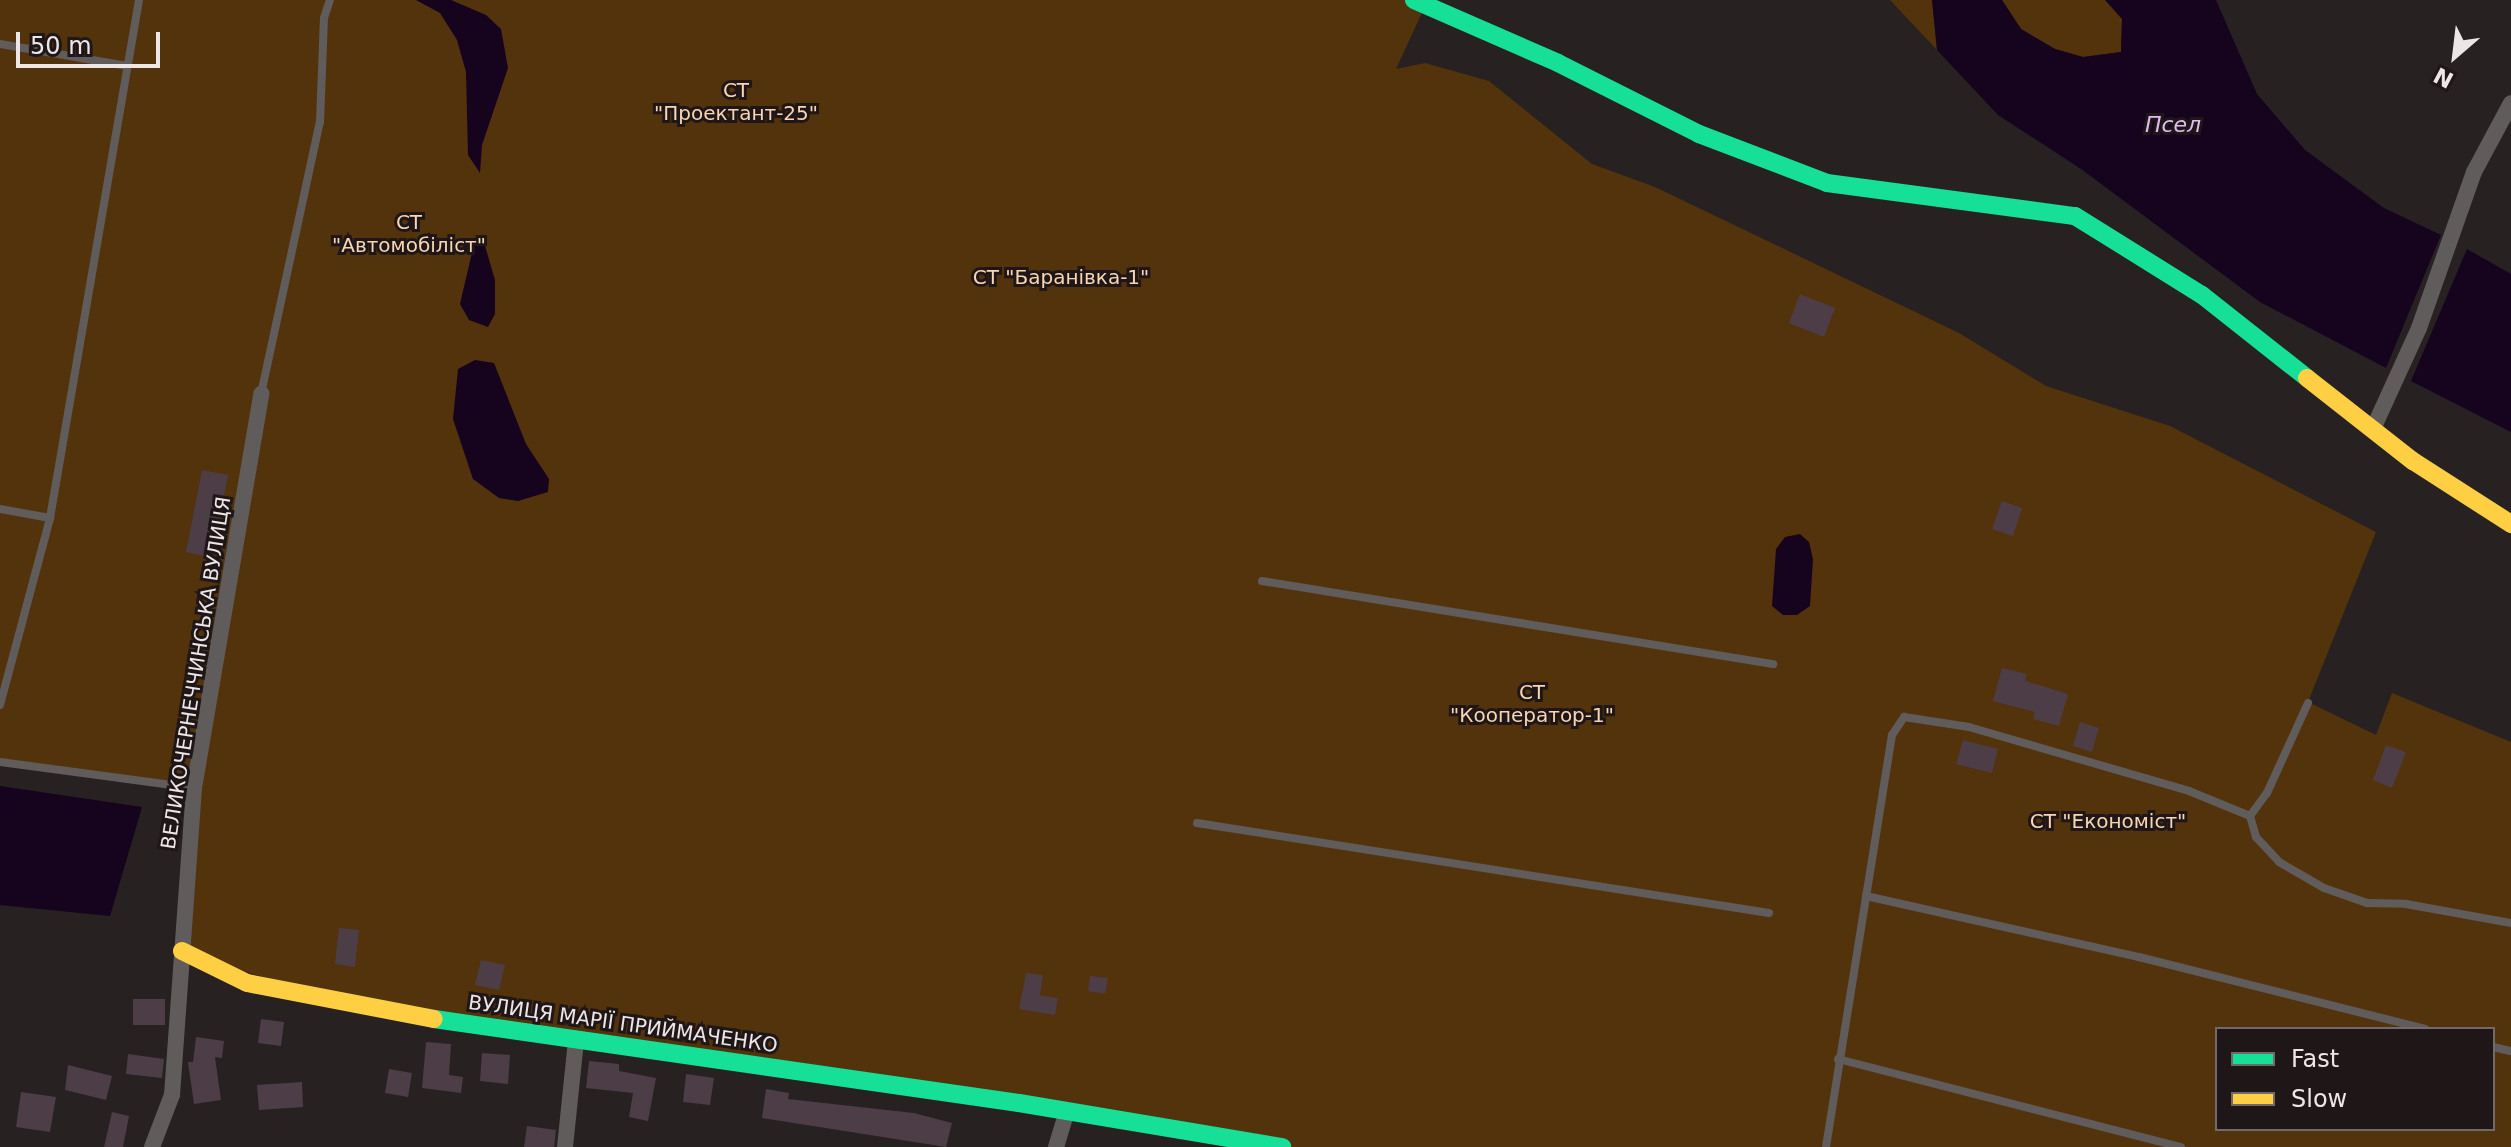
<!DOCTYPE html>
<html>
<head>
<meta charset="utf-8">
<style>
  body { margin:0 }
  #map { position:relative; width:2511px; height:1147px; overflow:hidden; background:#272122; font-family:"DejaVu Sans",sans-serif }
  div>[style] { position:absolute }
  .green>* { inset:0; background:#53330c }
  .water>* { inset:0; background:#16031d }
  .building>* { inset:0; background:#4d3d47 }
  .lane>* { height:8px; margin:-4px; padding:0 4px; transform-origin:4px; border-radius:4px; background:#605c5c }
  .street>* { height:16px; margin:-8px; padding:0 8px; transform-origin:8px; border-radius:8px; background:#605c5c }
  .fast>* { height:18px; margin:-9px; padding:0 9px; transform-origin:9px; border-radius:9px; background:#16e098 }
  .slow>* { height:18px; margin:-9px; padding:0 9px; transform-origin:9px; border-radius:9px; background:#ffcf43 }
  span { translate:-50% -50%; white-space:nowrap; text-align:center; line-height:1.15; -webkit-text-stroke:6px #1f1617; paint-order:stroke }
  .park-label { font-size:20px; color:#f8d5b3 }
  .street-label { font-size:20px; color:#ede6e7 }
  .water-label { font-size:22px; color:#e1baf4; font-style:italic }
  .legend { position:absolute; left:2215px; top:1027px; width:280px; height:104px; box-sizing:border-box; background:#1f1617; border:2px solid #71696a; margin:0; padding:10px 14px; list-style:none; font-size:24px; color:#ede6e7 }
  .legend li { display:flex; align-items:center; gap:16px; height:40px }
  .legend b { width:40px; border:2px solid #71696a }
  .north { position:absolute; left:2415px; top:16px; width:80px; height:80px; -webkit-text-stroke:6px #1f1617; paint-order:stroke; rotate:208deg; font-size:22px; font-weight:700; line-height:32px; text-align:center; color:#ede6e7 }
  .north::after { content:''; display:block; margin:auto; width:28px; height:36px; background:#ede6e7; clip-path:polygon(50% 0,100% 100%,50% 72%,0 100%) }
  .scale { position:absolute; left:16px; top:32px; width:144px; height:36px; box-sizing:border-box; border:4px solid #ede6e7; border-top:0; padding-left:10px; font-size:24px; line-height:28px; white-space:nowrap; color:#ede6e7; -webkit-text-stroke:6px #1f1617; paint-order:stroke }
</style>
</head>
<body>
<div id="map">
  <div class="green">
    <i style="clip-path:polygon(evenodd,0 0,1414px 0,1425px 6px,1396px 69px,1425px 63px,1489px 81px,1592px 164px,1655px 187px,1959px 333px,2046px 386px,2170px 426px,2376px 532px,2308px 702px,2376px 735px,2392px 693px,2511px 742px,2511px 1147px,1282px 1147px,358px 1008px,182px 951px,194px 788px,0 762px,0 0,2217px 1029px,2493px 1029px,2493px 1129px,2217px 1129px,2217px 1029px)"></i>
    <i style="clip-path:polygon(1890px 0,1932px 0,1937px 50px)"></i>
    <i style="clip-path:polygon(2002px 0,2105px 0,2122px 19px,2121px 52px,2083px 57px,2055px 49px,2021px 29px)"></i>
  </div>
  <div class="water">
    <i style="clip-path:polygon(416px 0,451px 0,486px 15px,501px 29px,508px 68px,482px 145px,480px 173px,468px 155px,466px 72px,457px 40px,440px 13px)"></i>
    <i style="clip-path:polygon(1932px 0,2002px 0,2021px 29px,2055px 49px,2083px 57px,2121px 52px,2122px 19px,2105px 0,2216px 0,2257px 94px,2305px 150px,2384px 208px,2441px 235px,2386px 368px,2260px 302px,2081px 169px,1998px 115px,1937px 50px)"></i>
    <i style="clip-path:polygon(483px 239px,495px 280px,495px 314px,488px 327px,469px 320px,460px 304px,474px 244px)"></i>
    <i style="clip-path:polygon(2467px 249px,2511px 274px,2511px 432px,2411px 381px)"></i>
    <i style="clip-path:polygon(475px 360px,494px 363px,526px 444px,549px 479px,548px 492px,518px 501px,499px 498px,473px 479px,453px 419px,458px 369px)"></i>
    <i style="clip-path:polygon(1800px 534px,1809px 542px,1813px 559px,1810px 606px,1797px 615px,1783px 615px,1772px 606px,1776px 549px,1785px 537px)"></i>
    <i style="clip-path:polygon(0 786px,142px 807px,110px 916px,0 905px)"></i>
  </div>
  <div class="building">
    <i style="clip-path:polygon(1800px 294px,1835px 308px,1824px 337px,1789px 323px)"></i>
    <i style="clip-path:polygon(202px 470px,228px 475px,212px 558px,186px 552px)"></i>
    <i style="clip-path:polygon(2002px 501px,2022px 508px,2013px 536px,1992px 529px)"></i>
    <i style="clip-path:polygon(2002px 668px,2027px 674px,2025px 681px,2068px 694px,2059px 726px,2033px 719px,2035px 712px,1993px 701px)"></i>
    <i style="clip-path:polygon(2080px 722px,2099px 728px,2092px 752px,2073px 746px)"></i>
    <i style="clip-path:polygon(1963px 740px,1998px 749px,1992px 773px,1956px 764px)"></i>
    <i style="clip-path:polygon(2386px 745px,2406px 752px,2392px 788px,2373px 780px)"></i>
    <i style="clip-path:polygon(339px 928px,359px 930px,355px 967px,335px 964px)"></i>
    <i style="clip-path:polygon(481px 960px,505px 965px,499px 990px,475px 985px)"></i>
    <i style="clip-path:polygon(1026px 973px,1043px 975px,1040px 995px,1058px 998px,1055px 1015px,1019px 1009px)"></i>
    <i style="clip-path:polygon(1090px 976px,1108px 978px,1105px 994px,1088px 991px)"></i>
    <i style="clip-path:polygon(133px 999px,165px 999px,165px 1025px,133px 1025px)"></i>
    <i style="clip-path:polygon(261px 1019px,284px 1022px,281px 1046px,258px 1043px)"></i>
    <i style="clip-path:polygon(196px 1037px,224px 1041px,222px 1058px,215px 1057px,221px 1100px,194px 1104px,188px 1062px,193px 1062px)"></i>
    <i style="clip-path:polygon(426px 1042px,451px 1044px,449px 1075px,463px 1077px,461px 1093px,422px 1088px)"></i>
    <i style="clip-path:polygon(482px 1053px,510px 1055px,508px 1084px,480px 1081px)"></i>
    <i style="clip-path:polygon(128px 1054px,164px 1059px,162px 1078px,126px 1074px)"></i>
    <i style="clip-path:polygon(589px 1061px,619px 1064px,619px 1071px,656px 1078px,648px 1121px,629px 1117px,633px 1093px,586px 1088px)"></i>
    <i style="clip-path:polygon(68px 1065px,112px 1076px,106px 1100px,65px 1090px)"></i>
    <i style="clip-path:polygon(389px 1069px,412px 1073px,408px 1097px,385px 1093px)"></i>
    <i style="clip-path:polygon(686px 1074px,714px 1078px,710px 1105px,683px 1102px)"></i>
    <i style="clip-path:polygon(302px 1082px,303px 1107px,259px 1110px,257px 1085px)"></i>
    <i style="clip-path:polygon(766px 1089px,789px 1093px,788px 1099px,914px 1113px,952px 1123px,946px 1147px,762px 1118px)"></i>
    <i style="clip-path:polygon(21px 1092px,56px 1097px,50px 1132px,16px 1127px)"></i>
    <i style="clip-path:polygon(112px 1112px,129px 1116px,123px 1147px,104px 1147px)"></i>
    <i style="clip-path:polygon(527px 1126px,556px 1130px,554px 1147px,524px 1147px)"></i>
  </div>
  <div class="lane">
    <i style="left:0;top:44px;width:129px;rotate:9.8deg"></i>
    <i style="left:261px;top:394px;width:278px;rotate:-77.8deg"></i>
    <i style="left:320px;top:122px;width:104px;rotate:-87.8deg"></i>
    <i style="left:324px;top:18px;width:19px;rotate:-72deg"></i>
    <i style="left:0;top:509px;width:51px;rotate:10.2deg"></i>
    <i style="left:1262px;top:581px;width:518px;rotate:9.23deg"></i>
    <i style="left:0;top:705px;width:194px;rotate:-75deg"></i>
    <i style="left:50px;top:518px;width:526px;rotate:-80.25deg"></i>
    <i style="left:0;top:762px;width:196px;rotate:7.6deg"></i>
    <i style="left:2250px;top:816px;width:22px;rotate:74deg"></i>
    <i style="left:2256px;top:837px;width:34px;rotate:47deg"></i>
    <i style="left:2279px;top:862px;width:52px;rotate:30deg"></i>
    <i style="left:2324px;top:888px;width:46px;rotate:19.2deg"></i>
    <i style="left:2367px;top:903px;width:39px;rotate:1deg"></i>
    <i style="left:2406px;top:904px;width:107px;rotate:10.3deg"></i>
    <i style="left:1197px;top:823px;width:579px;rotate:8.94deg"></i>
    <i style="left:1866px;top:896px;width:280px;rotate:12.6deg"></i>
    <i style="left:2139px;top:957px;width:295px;rotate:14.1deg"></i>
    <i style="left:2493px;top:1047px;width:18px;rotate:13deg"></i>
    <i style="left:1838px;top:1059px;width:354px;rotate:14.4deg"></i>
    <i style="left:1826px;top:1147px;width:417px;rotate:-80.9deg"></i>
    <i style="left:1892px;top:735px;width:22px;rotate:-56deg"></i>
    <i style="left:1904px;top:717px;width:66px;rotate:8.7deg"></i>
    <i style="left:1969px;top:727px;width:229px;rotate:16.2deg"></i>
    <i style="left:2189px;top:791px;width:66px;rotate:22.3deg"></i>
    <i style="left:2250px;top:816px;width:29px;rotate:-54deg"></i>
    <i style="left:2267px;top:793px;width:99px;rotate:-65.5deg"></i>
  </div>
  <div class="street">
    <i style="left:2373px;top:429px;width:111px;rotate:-65.5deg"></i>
    <i style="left:2419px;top:328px;width:165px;rotate:-70.6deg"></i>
    <i style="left:2474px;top:172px;width:78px;rotate:-61.8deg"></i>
    <i style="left:152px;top:1147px;width:56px;rotate:-69deg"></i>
    <i style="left:172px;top:1095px;width:308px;rotate:-85.9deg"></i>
    <i style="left:194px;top:788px;width:400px;rotate:-80.3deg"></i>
    <i style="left:565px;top:1147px;width:108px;rotate:-84.1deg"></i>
    <i style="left:1056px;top:1147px;width:34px;rotate:-73deg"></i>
  </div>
  <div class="fast">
    <i style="left:1414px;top:0;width:157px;rotate:23.6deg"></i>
    <i style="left:1558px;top:63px;width:158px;rotate:26.7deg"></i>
    <i style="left:1699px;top:134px;width:137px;rotate:20.9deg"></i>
    <i style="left:1827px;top:183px;width:250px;rotate:7.6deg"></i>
    <i style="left:2075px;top:216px;width:150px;rotate:31.9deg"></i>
    <i style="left:2202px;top:295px;width:134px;rotate:38.3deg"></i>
    <i style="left:434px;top:1019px;width:591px;rotate:8.17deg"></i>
    <i style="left:1019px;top:1103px;width:267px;rotate:9.5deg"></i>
  </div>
  <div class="slow">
    <i style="left:2307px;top:378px;width:135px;rotate:38.1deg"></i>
    <i style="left:2413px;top:461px;width:117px;rotate:32.7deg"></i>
    <i style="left:182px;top:951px;width:72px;rotate:26.2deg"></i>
    <i style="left:247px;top:983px;width:190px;rotate:10.9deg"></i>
  </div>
  <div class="park-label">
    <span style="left:736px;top:102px">СТ<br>"Проектант-25"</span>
    <span style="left:409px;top:234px">СТ<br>"Автомобіліст"</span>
    <span style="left:1061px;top:277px">СТ "Баранівка-1"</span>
    <span style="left:1532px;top:704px">СТ<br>"Кооператор-1"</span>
    <span style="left:2108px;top:821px">СТ "Економіст"</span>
  </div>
  <div class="street-label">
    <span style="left:196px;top:673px;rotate:-81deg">ВЕЛИКОЧЕРНЕЧЧИНСЬКА ВУЛИЦЯ</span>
    <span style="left:623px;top:1024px;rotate:8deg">ВУЛИЦЯ МАРІЇ ПРИЙМАЧЕНКО</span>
  </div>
  <div class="water-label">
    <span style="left:2173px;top:125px">Псел</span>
  </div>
  <ul class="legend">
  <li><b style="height:10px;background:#16e098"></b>Fast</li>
  <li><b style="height:10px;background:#ffcf43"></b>Slow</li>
  </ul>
  <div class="north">N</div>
  <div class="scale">50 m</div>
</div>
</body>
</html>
